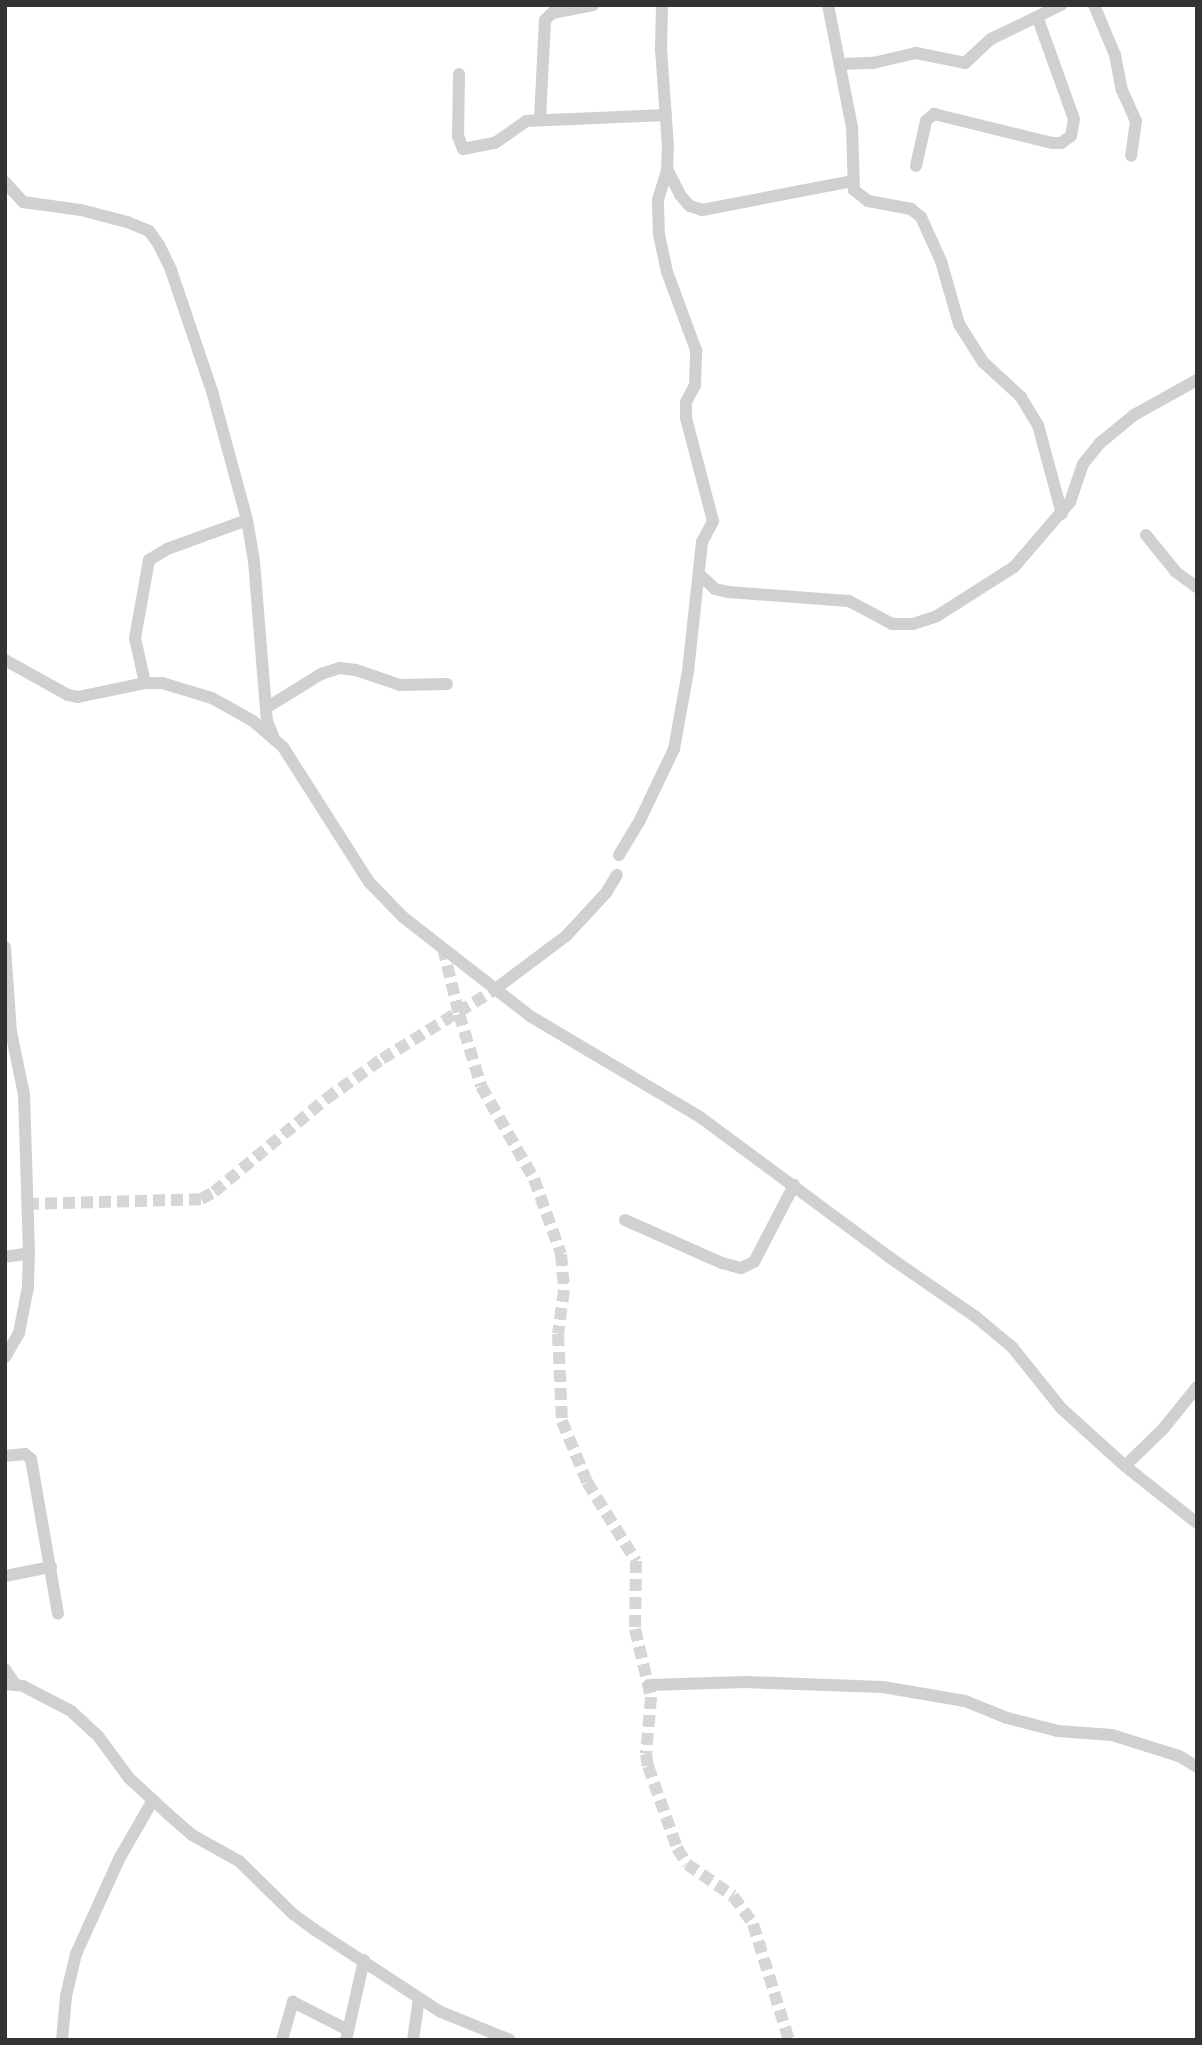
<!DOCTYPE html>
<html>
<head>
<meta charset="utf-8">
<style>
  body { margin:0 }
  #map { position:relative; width:1202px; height:2045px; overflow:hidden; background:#fff; font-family:Signika,sans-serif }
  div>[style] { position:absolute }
  .minor-tunnel>* { height:12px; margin-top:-6px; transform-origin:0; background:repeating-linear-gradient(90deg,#d6d6d6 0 12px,transparent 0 18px) }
  .minor>* { height:12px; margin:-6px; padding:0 6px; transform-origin:6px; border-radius:6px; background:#d0d0d0 }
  span { translate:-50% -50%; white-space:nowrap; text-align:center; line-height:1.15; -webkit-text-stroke:7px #fff; paint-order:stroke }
  .frame { position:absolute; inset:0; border:7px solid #333; pointer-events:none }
</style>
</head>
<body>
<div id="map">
  <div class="minor-tunnel">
    <i style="left:443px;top:948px;width:68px;rotate:76.4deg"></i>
    <i style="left:459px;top:1014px;width:75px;rotate:73deg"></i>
    <i style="left:481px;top:1086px;width:107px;rotate:60.3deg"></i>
    <i style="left:534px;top:1179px;width:80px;rotate:70.2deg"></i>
    <i style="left:561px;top:1254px;width:36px;rotate:85deg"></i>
    <i style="left:564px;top:1290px;width:44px;rotate:97.8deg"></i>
    <i style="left:558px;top:1334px;width:87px;rotate:87.4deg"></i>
    <i style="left:562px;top:1421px;width:66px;rotate:67.7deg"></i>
    <i style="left:587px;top:1482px;width:93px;rotate:58.2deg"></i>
    <i style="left:636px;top:1561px;width:68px;rotate:90.8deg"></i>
    <i style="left:635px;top:1629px;width:70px;rotate:76.8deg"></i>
    <i style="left:651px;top:1697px;width:57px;rotate:95deg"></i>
    <i style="left:646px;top:1754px;width:12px;rotate:81deg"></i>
    <i style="left:648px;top:1766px;width:87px;rotate:70.5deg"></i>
    <i style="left:677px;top:1848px;width:19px;rotate:58deg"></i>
    <i style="left:687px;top:1864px;width:56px;rotate:34.8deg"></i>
    <i style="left:733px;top:1896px;width:34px;rotate:54deg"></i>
    <i style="left:753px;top:1924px;width:121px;rotate:72.8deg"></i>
    <i style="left:27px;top:1204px;width:174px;rotate:-1.6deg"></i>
    <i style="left:201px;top:1199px;width:15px;rotate:-28deg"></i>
    <i style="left:214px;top:1192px;width:146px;rotate:-39.7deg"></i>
    <i style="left:326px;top:1099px;width:69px;rotate:-35.5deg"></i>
    <i style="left:382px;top:1059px;width:132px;rotate:-31.6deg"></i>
  </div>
  <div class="minor">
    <i style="left:828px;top:5px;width:124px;rotate:78.9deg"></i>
    <i style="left:852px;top:127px;width:63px;rotate:88.2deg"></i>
    <i style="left:854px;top:190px;width:18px;rotate:38deg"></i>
    <i style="left:868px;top:201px;width:44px;rotate:10.5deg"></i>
    <i style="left:911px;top:209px;width:13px;rotate:39deg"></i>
    <i style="left:921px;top:217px;width:48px;rotate:65.6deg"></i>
    <i style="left:941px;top:261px;width:66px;rotate:74.1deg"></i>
    <i style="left:959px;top:324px;width:45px;rotate:57.7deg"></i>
    <i style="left:983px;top:362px;width:52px;rotate:42.6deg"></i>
    <i style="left:1021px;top:397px;width:33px;rotate:59deg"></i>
    <i style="left:1038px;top:425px;width:92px;rotate:74.9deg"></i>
    <i style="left:1094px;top:5px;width:54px;rotate:67.2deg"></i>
    <i style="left:1115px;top:55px;width:36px;rotate:79deg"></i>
    <i style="left:1122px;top:90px;width:34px;rotate:66deg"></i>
    <i style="left:1136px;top:121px;width:35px;rotate:98deg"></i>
    <i style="left:840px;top:64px;width:33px;rotate:-2deg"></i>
    <i style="left:873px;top:63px;width:44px;rotate:-13.1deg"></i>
    <i style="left:916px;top:53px;width:50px;rotate:11.5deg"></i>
    <i style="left:965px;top:63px;width:35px;rotate:-43deg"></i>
    <i style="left:991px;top:39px;width:78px;rotate:-25.9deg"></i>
    <i style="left:459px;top:74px;width:62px;rotate:90.9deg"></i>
    <i style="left:458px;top:136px;width:14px;rotate:69deg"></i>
    <i style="left:463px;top:149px;width:33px;rotate:-11deg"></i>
    <i style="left:495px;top:143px;width:38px;rotate:-35deg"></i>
    <i style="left:526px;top:121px;width:140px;rotate:-2.5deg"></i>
    <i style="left:540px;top:119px;width:99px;rotate:-87.1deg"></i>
    <i style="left:545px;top:20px;width:10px;rotate:-45deg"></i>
    <i style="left:552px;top:13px;width:42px;rotate:-11deg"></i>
    <i style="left:916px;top:166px;width:46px;rotate:-77.5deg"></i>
    <i style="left:926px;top:121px;width:11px;rotate:-41deg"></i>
    <i style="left:934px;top:114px;width:122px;rotate:13.8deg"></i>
    <i style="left:1052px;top:143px;width:9px"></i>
    <i style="left:1061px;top:143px;width:12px;rotate:-35deg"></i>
    <i style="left:1071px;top:136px;width:17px;rotate:-80deg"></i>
    <i style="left:1074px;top:119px;width:106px;rotate:-109.8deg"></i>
    <i style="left:667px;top:169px;width:29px;rotate:63deg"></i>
    <i style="left:680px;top:195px;width:15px;rotate:48deg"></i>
    <i style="left:690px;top:206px;width:13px;rotate:18deg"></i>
    <i style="left:702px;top:210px;width:154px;rotate:-10.9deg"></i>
    <i style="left:5px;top:182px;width:27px;rotate:48deg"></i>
    <i style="left:23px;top:202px;width:59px;rotate:7.9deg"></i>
    <i style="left:81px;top:210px;width:48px;rotate:14.6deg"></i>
    <i style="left:127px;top:222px;width:24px;rotate:22deg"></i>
    <i style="left:149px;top:231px;width:17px;rotate:54deg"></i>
    <i style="left:159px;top:245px;width:28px;rotate:64deg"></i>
    <i style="left:171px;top:270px;width:128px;rotate:71.3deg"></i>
    <i style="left:212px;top:391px;width:134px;rotate:74.8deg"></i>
    <i style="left:247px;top:520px;width:42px;rotate:80.3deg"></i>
    <i style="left:254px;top:561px;width:161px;rotate:85.4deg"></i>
    <i style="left:267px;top:721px;width:16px;rotate:68deg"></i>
    <i style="left:1146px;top:535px;width:48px;rotate:51deg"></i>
    <i style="left:1176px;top:572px;width:26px;rotate:36deg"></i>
    <i style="left:699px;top:574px;width:22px;rotate:43deg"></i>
    <i style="left:715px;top:589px;width:13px;rotate:13deg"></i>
    <i style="left:728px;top:592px;width:121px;rotate:4.3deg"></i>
    <i style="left:849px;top:601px;width:49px;rotate:28.1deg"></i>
    <i style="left:892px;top:624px;width:21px"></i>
    <i style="left:913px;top:624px;width:25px;rotate:-18deg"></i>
    <i style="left:937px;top:616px;width:91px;rotate:-32.5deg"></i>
    <i style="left:1014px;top:567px;width:86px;rotate:-49.3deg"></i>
    <i style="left:1070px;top:502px;width:40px;rotate:-71.1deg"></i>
    <i style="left:1083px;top:464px;width:27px;rotate:-51deg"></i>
    <i style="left:1100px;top:443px;width:44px;rotate:-39.5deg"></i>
    <i style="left:1134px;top:415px;width:72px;rotate:-29.1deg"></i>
    <i style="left:5px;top:660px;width:72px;rotate:29.1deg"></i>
    <i style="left:68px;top:695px;width:10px;rotate:11deg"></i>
    <i style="left:78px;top:697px;width:68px;rotate:-11.8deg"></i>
    <i style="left:145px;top:683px;width:17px"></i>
    <i style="left:162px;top:683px;width:52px;rotate:16.7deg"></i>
    <i style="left:212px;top:698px;width:47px;rotate:29.3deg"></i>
    <i style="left:253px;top:721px;width:40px;rotate:41deg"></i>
    <i style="left:283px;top:747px;width:160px;rotate:57.5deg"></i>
    <i style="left:369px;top:882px;width:49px;rotate:45.8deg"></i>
    <i style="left:403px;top:917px;width:161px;rotate:37.9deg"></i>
    <i style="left:530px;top:1016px;width:198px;rotate:30.7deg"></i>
    <i style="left:700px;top:1117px;width:235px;rotate:36.5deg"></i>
    <i style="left:889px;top:1257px;width:106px;rotate:34.6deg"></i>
    <i style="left:976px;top:1317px;width:47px;rotate:39.8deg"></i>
    <i style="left:1012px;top:1347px;width:78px;rotate:51.2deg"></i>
    <i style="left:1061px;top:1408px;width:86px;rotate:42.2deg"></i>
    <i style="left:1125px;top:1466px;width:92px;rotate:38.4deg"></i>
    <i style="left:145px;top:683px;width:46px;rotate:-102.5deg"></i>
    <i style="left:135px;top:638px;width:79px;rotate:-79.8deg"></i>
    <i style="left:149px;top:560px;width:21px;rotate:-31deg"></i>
    <i style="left:167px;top:549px;width:85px;rotate:-19.9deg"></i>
    <i style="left:266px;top:708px;width:65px;rotate:-31.7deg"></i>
    <i style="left:321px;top:674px;width:19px;rotate:-18deg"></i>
    <i style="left:339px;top:668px;width:17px;rotate:7deg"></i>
    <i style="left:356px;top:670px;width:46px;rotate:18.8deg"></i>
    <i style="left:400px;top:685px;width:47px;rotate:-1.2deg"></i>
    <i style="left:619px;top:855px;width:41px;rotate:-59deg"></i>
    <i style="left:640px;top:820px;width:79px;rotate:-64.4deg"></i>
    <i style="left:674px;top:749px;width:79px;rotate:-79.8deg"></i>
    <i style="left:688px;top:671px;width:130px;rotate:-83.8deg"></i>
    <i style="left:702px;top:542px;width:24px;rotate:-62deg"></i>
    <i style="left:713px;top:521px;width:106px;rotate:-104.7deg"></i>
    <i style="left:686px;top:418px;width:16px;rotate:-90deg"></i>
    <i style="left:686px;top:402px;width:19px;rotate:-62deg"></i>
    <i style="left:695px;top:385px;width:35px;rotate:-88deg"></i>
    <i style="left:696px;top:350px;width:83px;rotate:-110.4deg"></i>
    <i style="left:667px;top:272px;width:38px;rotate:-102deg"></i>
    <i style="left:659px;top:235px;width:35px;rotate:-92deg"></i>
    <i style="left:658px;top:200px;width:30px;rotate:-73deg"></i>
    <i style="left:667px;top:171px;width:24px;rotate:-88deg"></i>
    <i style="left:668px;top:147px;width:97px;rotate:-94.1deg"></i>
    <i style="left:661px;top:50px;width:45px;rotate:-88.7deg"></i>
    <i style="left:5px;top:947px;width:85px;rotate:86deg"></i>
    <i style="left:11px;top:1032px;width:63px;rotate:78.2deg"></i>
    <i style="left:24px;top:1094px;width:159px;rotate:88.2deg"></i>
    <i style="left:29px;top:1253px;width:34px;rotate:92deg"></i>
    <i style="left:28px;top:1287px;width:47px;rotate:101.1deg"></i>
    <i style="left:19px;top:1333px;width:28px;rotate:120deg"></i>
    <i style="left:494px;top:990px;width:90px;rotate:-36.9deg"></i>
    <i style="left:566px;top:936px;width:59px;rotate:-47.1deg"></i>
    <i style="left:606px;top:893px;width:21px;rotate:-59deg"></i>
    <i style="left:625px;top:1220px;width:106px;rotate:23.9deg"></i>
    <i style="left:722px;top:1263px;width:20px;rotate:15deg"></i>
    <i style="left:741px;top:1268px;width:14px;rotate:-25deg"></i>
    <i style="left:754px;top:1262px;width:87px;rotate:-62.5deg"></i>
    <i style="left:5px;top:1257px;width:24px;rotate:-9deg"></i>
    <i style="left:5px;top:1456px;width:20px;rotate:-6deg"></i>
    <i style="left:25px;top:1454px;width:8px;rotate:40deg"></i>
    <i style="left:31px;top:1459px;width:157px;rotate:80.1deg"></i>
    <i style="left:1125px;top:1466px;width:53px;rotate:-44.2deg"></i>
    <i style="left:1163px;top:1429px;width:54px;rotate:-51deg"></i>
    <i style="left:5px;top:1576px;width:47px;rotate:-11.1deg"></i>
    <i style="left:5px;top:1669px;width:17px;rotate:57deg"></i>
    <i style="left:5px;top:1684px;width:18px;rotate:6deg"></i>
    <i style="left:23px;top:1686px;width:54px;rotate:27.5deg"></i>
    <i style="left:71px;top:1711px;width:37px;rotate:43deg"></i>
    <i style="left:98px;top:1736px;width:52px;rotate:53.6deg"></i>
    <i style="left:129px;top:1778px;width:53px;rotate:42.7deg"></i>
    <i style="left:168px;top:1814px;width:32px;rotate:41deg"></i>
    <i style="left:192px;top:1835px;width:54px;rotate:29deg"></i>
    <i style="left:239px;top:1861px;width:76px;rotate:44.5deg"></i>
    <i style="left:293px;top:1914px;width:27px;rotate:36deg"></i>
    <i style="left:315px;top:1930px;width:150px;rotate:33.1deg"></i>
    <i style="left:441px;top:2012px;width:74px;rotate:22.1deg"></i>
    <i style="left:649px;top:1685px;width:96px;rotate:-1.8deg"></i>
    <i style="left:745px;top:1682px;width:138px;rotate:2.1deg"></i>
    <i style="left:883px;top:1687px;width:83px;rotate:9.7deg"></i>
    <i style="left:965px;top:1701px;width:45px;rotate:22deg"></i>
    <i style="left:1007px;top:1718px;width:53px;rotate:14.3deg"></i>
    <i style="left:1058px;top:1731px;width:54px;rotate:4.2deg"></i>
    <i style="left:1112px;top:1735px;width:70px;rotate:17.4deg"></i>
    <i style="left:1179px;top:1756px;width:21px;rotate:31deg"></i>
    <i style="left:62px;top:2040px;width:44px;rotate:-84.8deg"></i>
    <i style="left:66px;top:1996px;width:43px;rotate:-76.6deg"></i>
    <i style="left:76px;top:1954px;width:104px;rotate:-65.6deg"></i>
    <i style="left:119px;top:1859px;width:68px;rotate:-60deg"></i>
    <i style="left:282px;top:2040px;width:40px;rotate:-74deg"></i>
    <i style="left:293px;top:2002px;width:62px;rotate:27deg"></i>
    <i style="left:346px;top:2040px;width:82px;rotate:-77.3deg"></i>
    <i style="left:413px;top:2040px;width:42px;rotate:-81.9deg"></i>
  </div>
  <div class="frame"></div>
</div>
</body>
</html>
